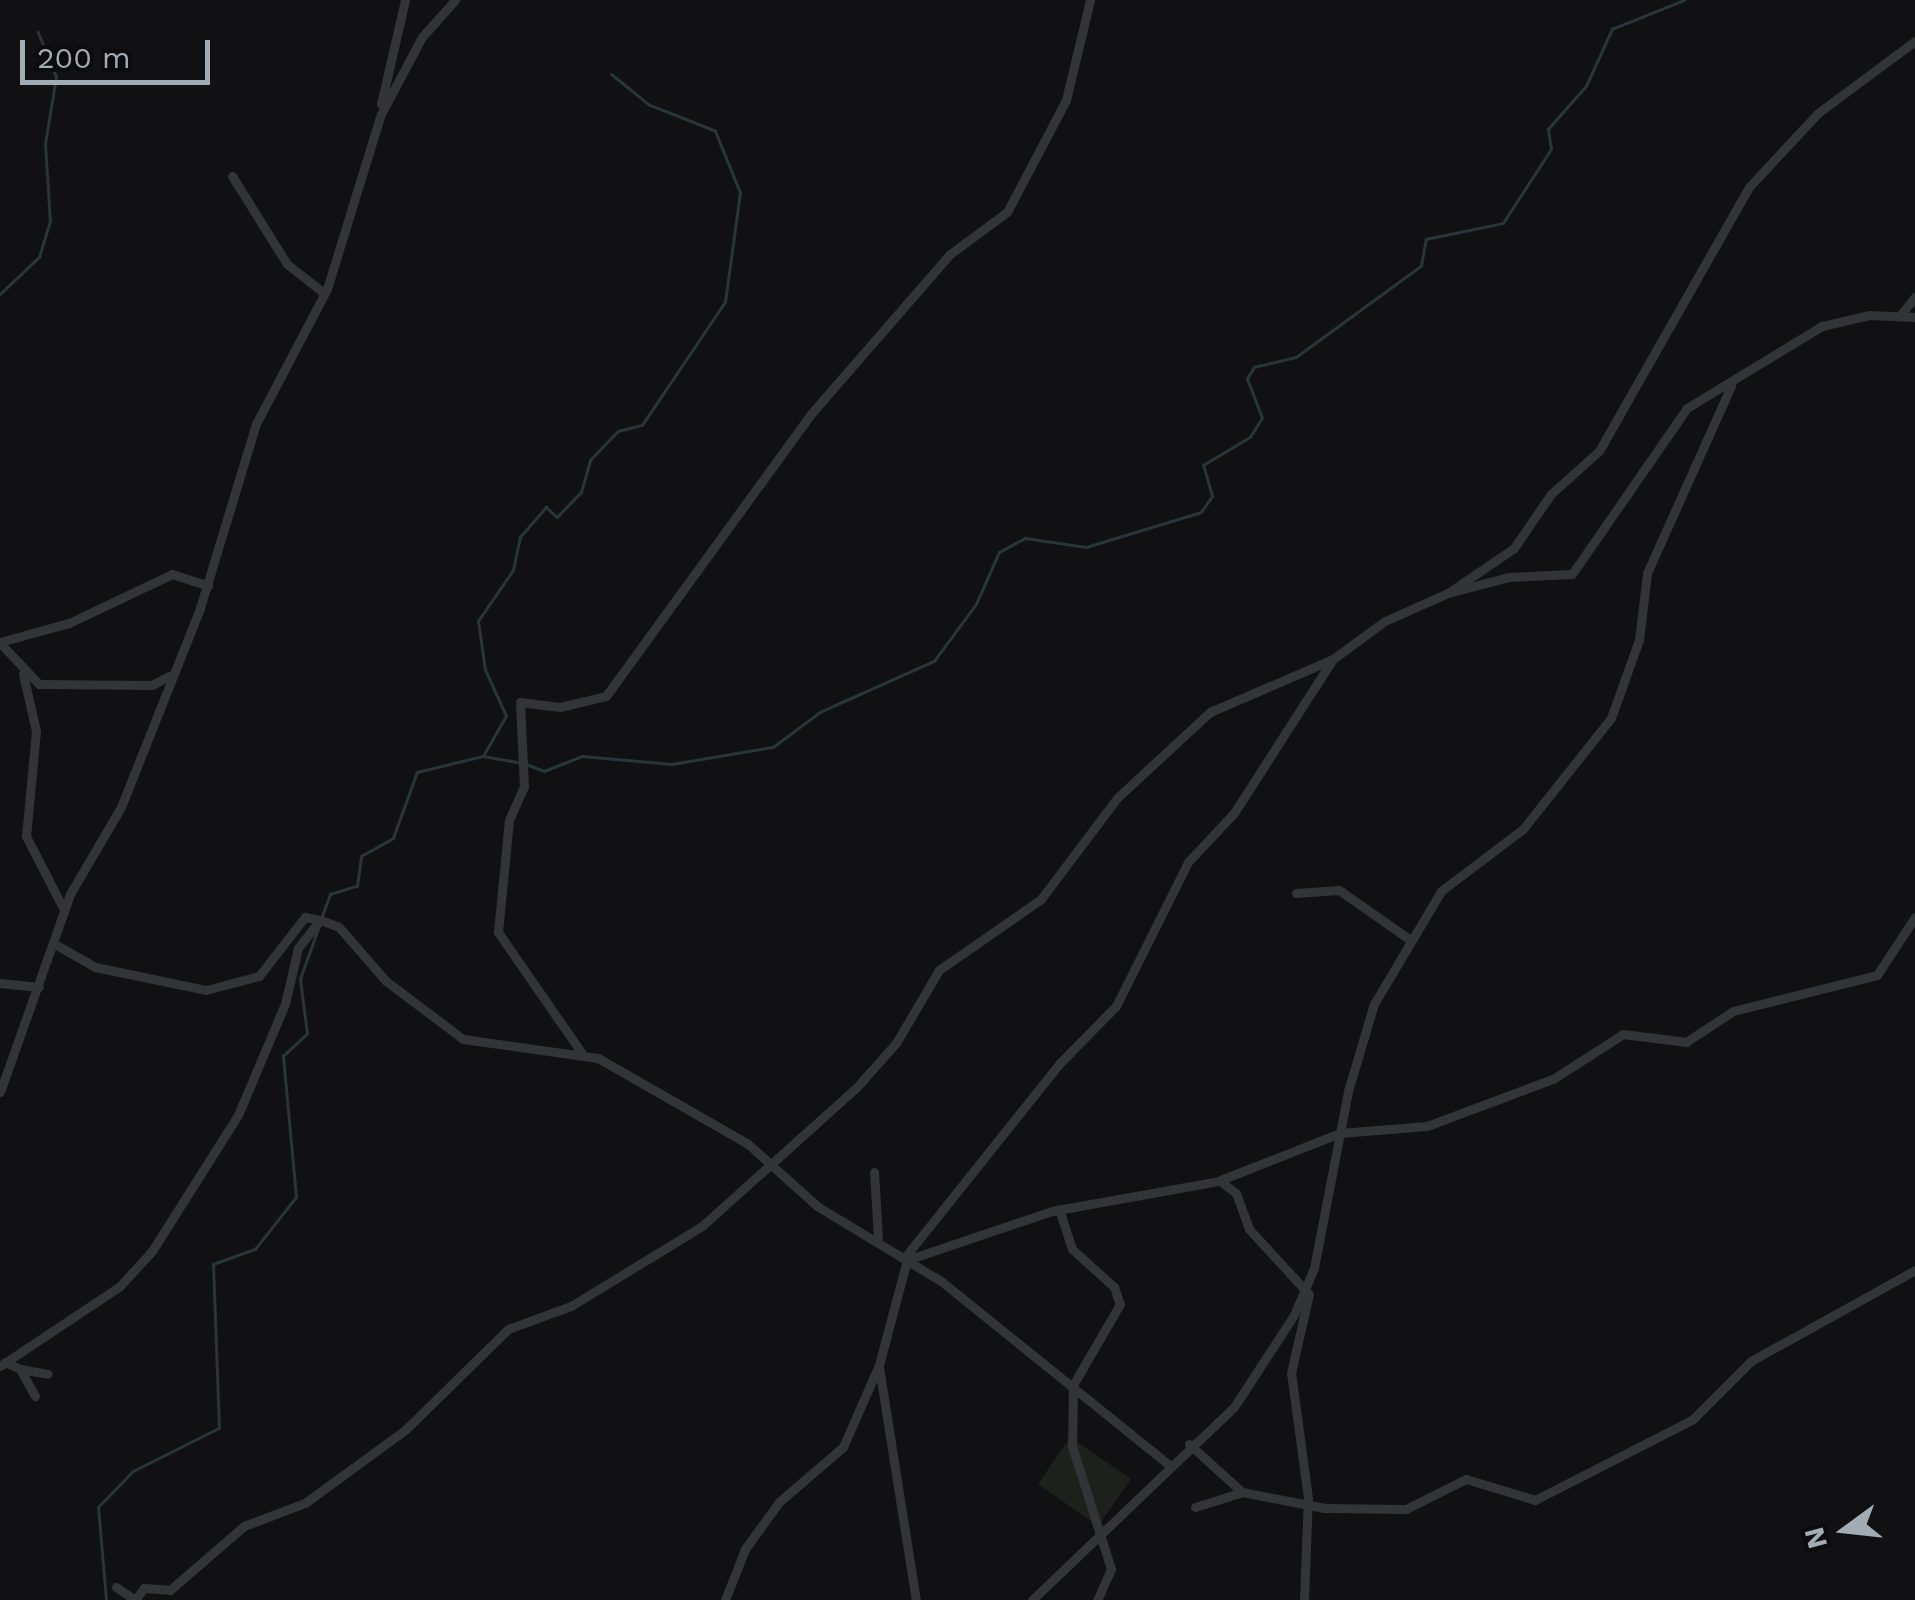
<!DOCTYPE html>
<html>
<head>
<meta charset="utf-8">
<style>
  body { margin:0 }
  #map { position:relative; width:1915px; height:1600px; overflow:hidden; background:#111113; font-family:"Work Sans",sans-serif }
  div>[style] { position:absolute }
  .green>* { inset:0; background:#1c221b }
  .stream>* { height:2.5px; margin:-1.25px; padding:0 1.25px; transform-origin:1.25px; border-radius:1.25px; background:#293538 }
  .minor>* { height:9px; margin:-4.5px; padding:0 4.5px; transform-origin:4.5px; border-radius:4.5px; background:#323438 }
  span { translate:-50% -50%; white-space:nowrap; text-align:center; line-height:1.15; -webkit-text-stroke:9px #0c0c0e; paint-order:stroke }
  .north { position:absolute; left:1795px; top:1480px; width:100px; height:100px; -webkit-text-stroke:8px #0c0c0e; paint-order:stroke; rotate:255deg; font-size:28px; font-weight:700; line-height:40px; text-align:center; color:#a2acb4 }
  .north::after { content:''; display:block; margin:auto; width:35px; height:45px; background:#a2acb4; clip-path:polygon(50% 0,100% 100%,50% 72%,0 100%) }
  .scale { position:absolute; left:20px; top:40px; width:190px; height:45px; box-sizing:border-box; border:5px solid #a2acb4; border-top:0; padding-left:12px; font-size:30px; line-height:35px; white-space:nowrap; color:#a2acb4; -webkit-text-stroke:8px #0c0c0e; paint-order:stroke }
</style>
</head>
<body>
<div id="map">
  <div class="green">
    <i style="clip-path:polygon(1070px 1437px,1131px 1479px,1098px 1526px,1038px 1484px)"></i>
  </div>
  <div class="stream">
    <i style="left:0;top:294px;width:54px;rotate:-43.5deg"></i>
    <i style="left:39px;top:257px;width:37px;rotate:-73deg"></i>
    <i style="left:50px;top:222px;width:78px;rotate:-93.7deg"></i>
    <i style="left:45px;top:144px;width:68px;rotate:-80.7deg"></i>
    <i style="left:56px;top:77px;width:48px;rotate:-112.2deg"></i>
    <i style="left:483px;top:756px;width:36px;rotate:10deg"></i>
    <i style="left:526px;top:764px;width:19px;rotate:21deg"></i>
    <i style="left:544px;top:771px;width:41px;rotate:-21.5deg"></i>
    <i style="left:582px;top:756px;width:90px;rotate:5.1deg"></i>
    <i style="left:672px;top:764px;width:102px;rotate:-9.6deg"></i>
    <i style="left:773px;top:747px;width:59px;rotate:-36.7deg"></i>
    <i style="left:820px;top:712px;width:125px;rotate:-24.1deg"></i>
    <i style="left:934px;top:661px;width:71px;rotate:-53.6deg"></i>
    <i style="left:976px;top:604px;width:57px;rotate:-66.1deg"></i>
    <i style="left:999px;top:552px;width:30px;rotate:-28deg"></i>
    <i style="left:1025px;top:538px;width:62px;rotate:8.4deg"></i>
    <i style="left:1086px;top:547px;width:120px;rotate:-16.9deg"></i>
    <i style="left:1201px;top:512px;width:19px;rotate:-55deg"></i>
    <i style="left:1212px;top:496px;width:32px;rotate:-106deg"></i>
    <i style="left:1203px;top:465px;width:55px;rotate:-30.8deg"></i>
    <i style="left:1250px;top:437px;width:22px;rotate:-58deg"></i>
    <i style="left:1262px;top:418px;width:42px;rotate:-111deg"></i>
    <i style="left:1247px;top:379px;width:14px;rotate:-60deg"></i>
    <i style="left:1254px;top:367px;width:43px;rotate:-13.4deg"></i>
    <i style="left:1296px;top:357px;width:155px;rotate:-36.1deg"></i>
    <i style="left:1421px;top:266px;width:27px;rotate:-80deg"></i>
    <i style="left:1426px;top:239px;width:79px;rotate:-11.7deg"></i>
    <i style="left:1503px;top:223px;width:88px;rotate:-57deg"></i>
    <i style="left:1551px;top:149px;width:20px;rotate:-99deg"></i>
    <i style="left:1548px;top:129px;width:57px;rotate:-48.5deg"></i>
    <i style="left:1586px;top:86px;width:63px;rotate:-65.5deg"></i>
    <i style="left:1612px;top:29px;width:78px;rotate:-21.9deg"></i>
    <i style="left:321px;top:919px;width:27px;rotate:-70deg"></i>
    <i style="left:330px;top:894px;width:28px;rotate:-17deg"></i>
    <i style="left:357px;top:886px;width:30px;rotate:-82deg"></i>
    <i style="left:361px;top:856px;width:37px;rotate:-29deg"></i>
    <i style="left:393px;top:838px;width:70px;rotate:-70deg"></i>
    <i style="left:417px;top:772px;width:68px;rotate:-13.6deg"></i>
    <i style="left:483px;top:756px;width:46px;rotate:-60.1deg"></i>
    <i style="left:506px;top:716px;width:51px;rotate:-114.5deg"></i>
    <i style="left:485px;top:670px;width:49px;rotate:-98.1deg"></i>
    <i style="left:478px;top:621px;width:62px;rotate:-55.5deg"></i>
    <i style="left:513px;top:570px;width:34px;rotate:-78deg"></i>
    <i style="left:520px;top:537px;width:40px;rotate:-49deg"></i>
    <i style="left:546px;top:507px;width:15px;rotate:42deg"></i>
    <i style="left:557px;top:517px;width:35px;rotate:-46deg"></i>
    <i style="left:581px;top:492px;width:33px;rotate:-74deg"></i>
    <i style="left:590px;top:460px;width:40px;rotate:-46deg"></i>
    <i style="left:618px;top:431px;width:25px;rotate:-14deg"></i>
    <i style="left:642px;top:425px;width:148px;rotate:-56deg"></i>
    <i style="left:725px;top:302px;width:110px;rotate:-82.2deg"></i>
    <i style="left:740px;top:193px;width:67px;rotate:-112deg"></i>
    <i style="left:715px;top:131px;width:71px;rotate:-158.5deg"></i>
    <i style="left:649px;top:105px;width:48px;rotate:-141deg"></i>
    <i style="left:106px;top:1600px;width:93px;rotate:-94.9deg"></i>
    <i style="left:98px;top:1507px;width:50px;rotate:-45.8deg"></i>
    <i style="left:133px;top:1471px;width:96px;rotate:-26.6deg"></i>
    <i style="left:219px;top:1428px;width:164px;rotate:-92.1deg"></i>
    <i style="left:213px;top:1264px;width:45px;rotate:-19.7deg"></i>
    <i style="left:255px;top:1249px;width:66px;rotate:-51.7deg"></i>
    <i style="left:296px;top:1197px;width:142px;rotate:-95.3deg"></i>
    <i style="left:283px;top:1056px;width:33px;rotate:-43deg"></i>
    <i style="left:307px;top:1034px;width:55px;rotate:-97.3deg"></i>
    <i style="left:300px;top:979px;width:56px;rotate:-70.3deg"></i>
  </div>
  <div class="minor">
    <i style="left:381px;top:104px;width:107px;rotate:-77deg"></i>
    <i style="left:232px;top:176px;width:104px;rotate:58deg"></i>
    <i style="left:287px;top:264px;width:47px;rotate:38.1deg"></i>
    <i style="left:1902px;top:313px;width:21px;rotate:-51deg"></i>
    <i style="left:1448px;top:593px;width:80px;rotate:-34.3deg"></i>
    <i style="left:1514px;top:548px;width:65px;rotate:-55.6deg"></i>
    <i style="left:1551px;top:494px;width:64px;rotate:-41.9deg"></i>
    <i style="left:1599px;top:451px;width:304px;rotate:-60.4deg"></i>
    <i style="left:1749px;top:187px;width:101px;rotate:-47deg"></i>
    <i style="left:1818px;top:113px;width:121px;rotate:-36.6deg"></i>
    <i style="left:0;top:642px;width:72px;rotate:-15.4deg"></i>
    <i style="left:69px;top:623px;width:114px;rotate:-25.4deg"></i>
    <i style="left:172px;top:574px;width:38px;rotate:18deg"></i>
    <i style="left:0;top:643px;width:57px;rotate:46.4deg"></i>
    <i style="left:39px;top:684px;width:113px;rotate:0.5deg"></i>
    <i style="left:152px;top:685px;width:19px;rotate:-28deg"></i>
    <i style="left:23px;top:674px;width:58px;rotate:77.2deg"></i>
    <i style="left:36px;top:731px;width:105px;rotate:95.4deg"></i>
    <i style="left:26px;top:836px;width:81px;rotate:62.8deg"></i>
    <i style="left:1296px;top:893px;width:43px;rotate:-4deg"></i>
    <i style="left:1339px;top:890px;width:85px;rotate:35deg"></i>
    <i style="left:53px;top:943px;width:48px;rotate:29.7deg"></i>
    <i style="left:95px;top:967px;width:113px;rotate:11.7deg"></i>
    <i style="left:206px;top:990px;width:55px;rotate:-14.8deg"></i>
    <i style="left:259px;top:976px;width:75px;rotate:-52.1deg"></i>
    <i style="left:305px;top:917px;width:15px;rotate:11deg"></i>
    <i style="left:0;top:983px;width:39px;rotate:6deg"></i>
    <i style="left:581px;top:1052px;width:146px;rotate:-124.7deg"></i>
    <i style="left:498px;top:932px;width:113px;rotate:-84.4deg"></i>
    <i style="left:509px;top:820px;width:36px;rotate:-66deg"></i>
    <i style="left:524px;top:787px;width:85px;rotate:-92.7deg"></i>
    <i style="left:520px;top:702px;width:40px;rotate:7.1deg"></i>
    <i style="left:560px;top:707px;width:47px;rotate:-13.4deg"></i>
    <i style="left:606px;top:696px;width:347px;rotate:-54deg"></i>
    <i style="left:810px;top:415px;width:213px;rotate:-49deg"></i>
    <i style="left:950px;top:254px;width:71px;rotate:-36.4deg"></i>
    <i style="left:1007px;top:212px;width:127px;rotate:-62.2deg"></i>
    <i style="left:1066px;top:100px;width:103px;rotate:-76.5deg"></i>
    <i style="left:0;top:1092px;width:210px;rotate:-70.5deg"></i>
    <i style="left:70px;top:894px;width:101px;rotate:-59.6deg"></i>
    <i style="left:121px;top:807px;width:214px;rotate:-68.3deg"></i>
    <i style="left:200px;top:608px;width:192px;rotate:-73.1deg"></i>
    <i style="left:256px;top:424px;width:153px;rotate:-62.3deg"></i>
    <i style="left:327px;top:289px;width:183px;rotate:-72.9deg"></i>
    <i style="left:381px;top:114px;width:87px;rotate:-62deg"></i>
    <i style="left:422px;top:37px;width:50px;rotate:-48.3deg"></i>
    <i style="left:874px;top:1172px;width:65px;rotate:86.5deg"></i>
    <i style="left:1220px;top:1181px;width:20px;rotate:37deg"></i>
    <i style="left:1236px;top:1193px;width:38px;rotate:70deg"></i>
    <i style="left:1249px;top:1229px;width:86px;rotate:47.4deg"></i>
    <i style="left:1059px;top:1209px;width:42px;rotate:72deg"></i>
    <i style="left:1072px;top:1249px;width:57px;rotate:42.1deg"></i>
    <i style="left:1114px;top:1287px;width:18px;rotate:71deg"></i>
    <i style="left:1120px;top:1304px;width:94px;rotate:120.1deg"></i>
    <i style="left:1073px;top:1385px;width:61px;rotate:90.9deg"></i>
    <i style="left:1072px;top:1446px;width:129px;rotate:72.4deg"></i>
    <i style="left:1111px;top:1569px;width:34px;rotate:114deg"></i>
    <i style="left:905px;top:1257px;width:247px;rotate:-51.4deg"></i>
    <i style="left:1059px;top:1064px;width:81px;rotate:-45.5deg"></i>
    <i style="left:1116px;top:1006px;width:161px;rotate:-63.4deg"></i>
    <i style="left:1188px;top:862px;width:67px;rotate:-46.8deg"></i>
    <i style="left:1234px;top:813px;width:183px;rotate:-57.3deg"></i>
    <i style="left:1333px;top:659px;width:64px;rotate:-36.2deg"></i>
    <i style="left:1385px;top:621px;width:69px;rotate:-24deg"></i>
    <i style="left:1448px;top:593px;width:62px;rotate:-14.9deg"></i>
    <i style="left:1508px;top:577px;width:64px;rotate:-2.7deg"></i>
    <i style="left:1572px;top:574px;width:202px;rotate:-55.3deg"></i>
    <i style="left:1687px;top:408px;width:158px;rotate:-31.3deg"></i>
    <i style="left:1822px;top:326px;width:48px;rotate:-13.2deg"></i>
    <i style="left:1869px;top:315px;width:46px;rotate:2.5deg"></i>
    <i style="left:5px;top:1362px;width:17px;rotate:25deg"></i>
    <i style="left:20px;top:1369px;width:31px;rotate:61deg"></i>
    <i style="left:0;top:1366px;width:143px;rotate:-33.6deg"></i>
    <i style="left:119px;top:1287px;width:49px;rotate:-47.5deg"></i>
    <i style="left:152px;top:1251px;width:161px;rotate:-57.7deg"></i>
    <i style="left:238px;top:1115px;width:121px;rotate:-67.1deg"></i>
    <i style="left:285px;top:1004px;width:57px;rotate:-76.9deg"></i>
    <i style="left:298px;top:948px;width:36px;rotate:-52deg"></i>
    <i style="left:320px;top:920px;width:20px;rotate:20deg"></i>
    <i style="left:339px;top:927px;width:72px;rotate:49deg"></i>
    <i style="left:386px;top:981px;width:96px;rotate:37deg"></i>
    <i style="left:463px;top:1039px;width:136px;rotate:8deg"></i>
    <i style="left:598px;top:1058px;width:173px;rotate:29.8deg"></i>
    <i style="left:748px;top:1144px;width:93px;rotate:41.9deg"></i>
    <i style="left:817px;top:1206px;width:145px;rotate:31.2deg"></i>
    <i style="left:941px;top:1281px;width:292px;rotate:38.9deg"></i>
    <i style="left:879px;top:1367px;width:236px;rotate:81deg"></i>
    <i style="left:20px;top:1369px;width:28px;rotate:10deg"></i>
    <i style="left:1189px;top:1444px;width:72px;rotate:42.2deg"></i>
    <i style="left:1242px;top:1492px;width:84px;rotate:11deg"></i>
    <i style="left:1324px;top:1508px;width:82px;rotate:0.7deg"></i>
    <i style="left:1406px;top:1509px;width:67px;rotate:-26.6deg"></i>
    <i style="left:1466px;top:1479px;width:72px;rotate:16.9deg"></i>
    <i style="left:1535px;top:1500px;width:178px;rotate:-27.1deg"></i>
    <i style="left:1693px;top:1419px;width:82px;rotate:-45deg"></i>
    <i style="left:1751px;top:1361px;width:188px;rotate:-29deg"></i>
    <i style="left:1195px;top:1507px;width:47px;rotate:-17.3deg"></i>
    <i style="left:116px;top:1587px;width:23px;rotate:34deg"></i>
    <i style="left:135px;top:1600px;width:15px;rotate:-53deg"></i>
    <i style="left:144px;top:1588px;width:26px;rotate:4deg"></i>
    <i style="left:170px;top:1590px;width:98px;rotate:-40.9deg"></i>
    <i style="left:244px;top:1526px;width:65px;rotate:-20.7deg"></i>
    <i style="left:305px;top:1503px;width:124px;rotate:-36.1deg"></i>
    <i style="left:405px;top:1430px;width:144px;rotate:-44.4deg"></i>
    <i style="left:508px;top:1329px;width:67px;rotate:-20.1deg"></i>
    <i style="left:571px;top:1306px;width:153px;rotate:-31.4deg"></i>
    <i style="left:702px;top:1226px;width:207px;rotate:-41.9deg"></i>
    <i style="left:856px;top:1088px;width:60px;rotate:-48.4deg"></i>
    <i style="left:896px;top:1043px;width:85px;rotate:-59.5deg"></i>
    <i style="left:939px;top:970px;width:124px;rotate:-34.8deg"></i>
    <i style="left:1041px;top:899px;width:126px;rotate:-53deg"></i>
    <i style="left:1117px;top:798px;width:127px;rotate:-42.8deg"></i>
    <i style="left:1210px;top:712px;width:134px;rotate:-23.3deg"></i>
    <i style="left:725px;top:1600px;width:55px;rotate:-68.6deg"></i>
    <i style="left:745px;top:1549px;width:58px;rotate:-54.1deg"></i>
    <i style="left:779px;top:1502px;width:84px;rotate:-40.7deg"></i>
    <i style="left:843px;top:1447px;width:90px;rotate:-66.3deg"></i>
    <i style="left:879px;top:1365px;width:109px;rotate:-75.1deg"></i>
    <i style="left:907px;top:1260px;width:153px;rotate:-18.7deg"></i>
    <i style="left:1052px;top:1211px;width:169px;rotate:-10.2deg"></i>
    <i style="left:1218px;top:1181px;width:131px;rotate:-21.5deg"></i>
    <i style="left:1340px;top:1133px;width:87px;rotate:-4.6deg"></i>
    <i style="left:1427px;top:1126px;width:134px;rotate:-20.5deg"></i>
    <i style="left:1553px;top:1079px;width:83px;rotate:-32.7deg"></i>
    <i style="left:1623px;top:1034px;width:64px;rotate:7.2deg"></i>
    <i style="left:1686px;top:1042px;width:56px;rotate:-33.4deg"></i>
    <i style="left:1733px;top:1011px;width:148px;rotate:-14deg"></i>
    <i style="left:1877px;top:975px;width:69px;rotate:-56.8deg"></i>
    <i style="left:1032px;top:1600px;width:279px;rotate:-43.7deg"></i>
    <i style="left:1234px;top:1407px;width:110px;rotate:-56.9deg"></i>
    <i style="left:1294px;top:1315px;width:51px;rotate:-66.9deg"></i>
    <i style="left:1314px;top:1268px;width:180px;rotate:-79.1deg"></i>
    <i style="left:1348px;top:1091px;width:91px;rotate:-73.4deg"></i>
    <i style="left:1374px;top:1004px;width:131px;rotate:-59.3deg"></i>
    <i style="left:1441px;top:891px;width:103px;rotate:-37.1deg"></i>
    <i style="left:1523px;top:829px;width:142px;rotate:-51.6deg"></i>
    <i style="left:1611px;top:718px;width:83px;rotate:-70.3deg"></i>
    <i style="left:1639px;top:640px;width:67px;rotate:-83.2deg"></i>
    <i style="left:1647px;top:573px;width:205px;rotate:-65.8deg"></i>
    <i style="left:1304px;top:1600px;width:102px;rotate:-87.8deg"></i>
    <i style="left:1308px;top:1498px;width:126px;rotate:-97.7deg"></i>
    <i style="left:1291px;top:1373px;width:81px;rotate:-77.2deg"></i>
  </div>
  <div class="north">N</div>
  <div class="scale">200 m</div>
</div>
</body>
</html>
